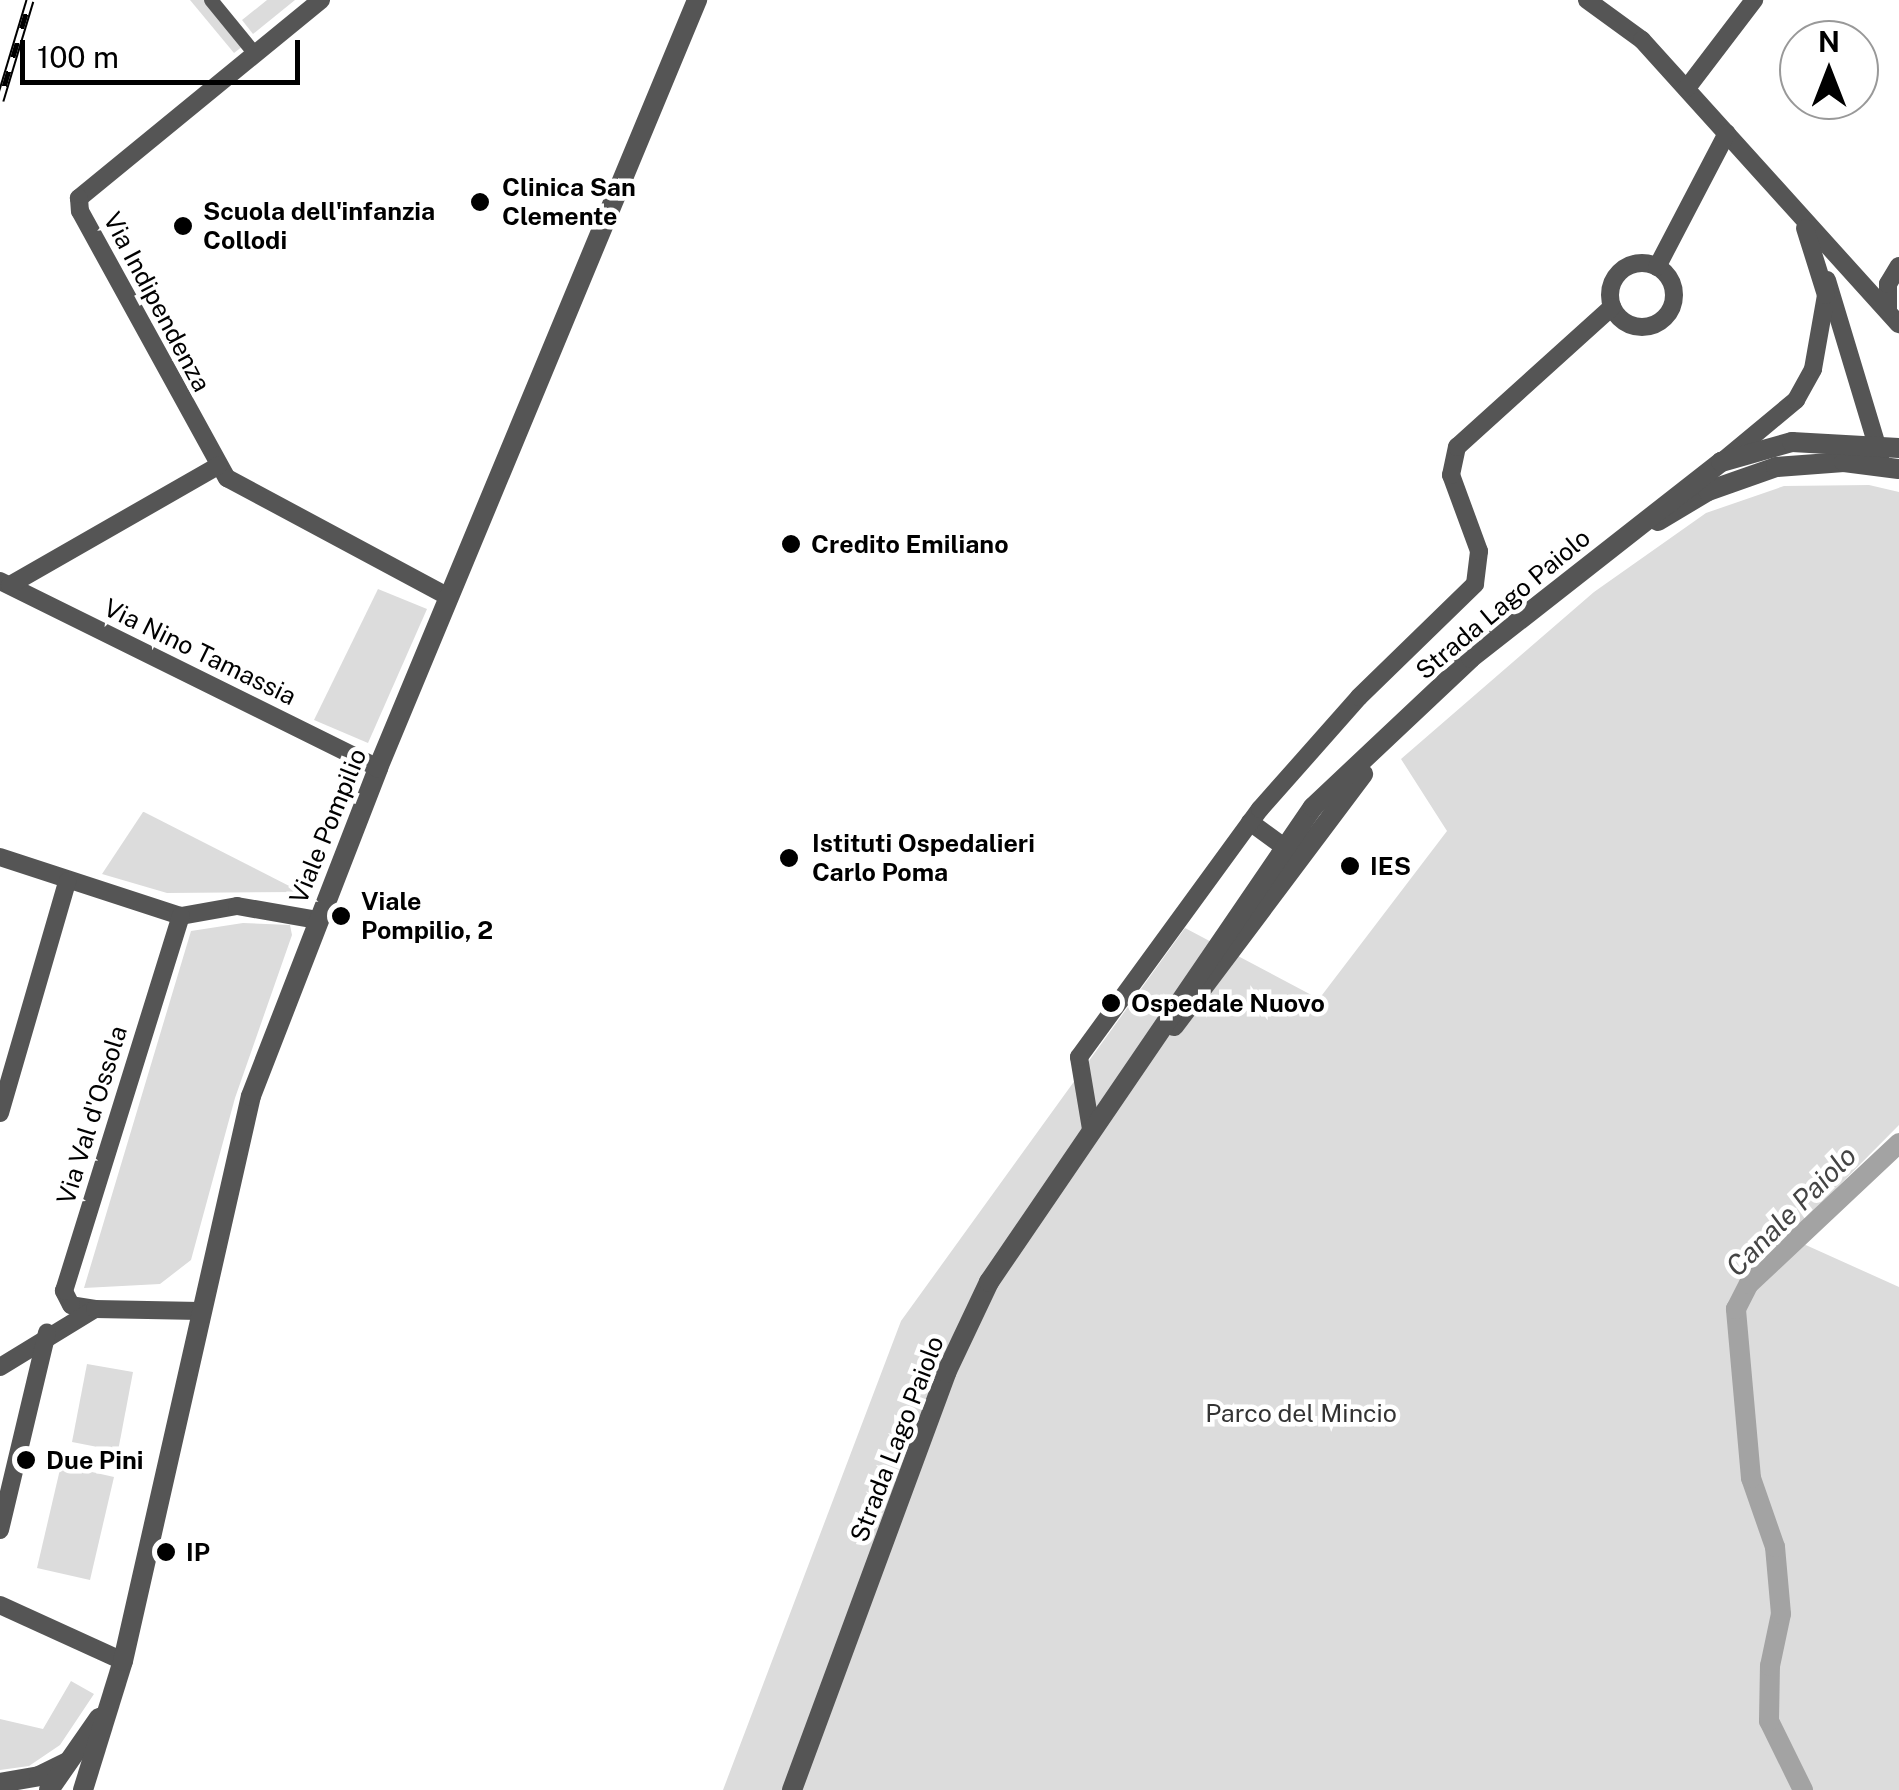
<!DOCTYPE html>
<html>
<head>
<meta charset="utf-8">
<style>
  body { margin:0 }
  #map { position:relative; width:1899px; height:1790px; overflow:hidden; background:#fff; font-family:"Public Sans",sans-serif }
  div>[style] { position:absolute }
  .green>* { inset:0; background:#dcdcdc }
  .canal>* { height:20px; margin:-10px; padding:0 10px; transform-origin:10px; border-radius:10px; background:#a3a3a3 }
  .pedestrian>* { height:14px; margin:-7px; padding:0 7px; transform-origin:7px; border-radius:7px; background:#555 }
  .minor>* { height:18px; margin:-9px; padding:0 9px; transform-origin:9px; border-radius:9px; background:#555 }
  .minor>.ring { margin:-9px; padding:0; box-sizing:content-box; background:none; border:18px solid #555; border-radius:50% }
  .tertiary>* { height:20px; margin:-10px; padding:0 10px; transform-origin:10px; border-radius:10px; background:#555 }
  .rail>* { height:9px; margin-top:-4.5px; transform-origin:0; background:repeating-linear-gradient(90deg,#fff 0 15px,#000 0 30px); box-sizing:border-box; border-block:2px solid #000 }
  .dots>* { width:28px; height:28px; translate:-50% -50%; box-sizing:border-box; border:5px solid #fff; border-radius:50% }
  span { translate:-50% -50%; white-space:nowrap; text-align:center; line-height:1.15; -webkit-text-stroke:9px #fff; paint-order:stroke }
  .poi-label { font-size:25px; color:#000; font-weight:700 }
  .left { translate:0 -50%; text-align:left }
  .street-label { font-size:25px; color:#000 }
  .park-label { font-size:25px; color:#333 }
  .water-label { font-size:28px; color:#444; font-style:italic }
  .north { position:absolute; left:1779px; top:20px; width:100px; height:100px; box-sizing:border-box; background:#fff; border:2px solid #999; border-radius:50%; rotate:0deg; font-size:28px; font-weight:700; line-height:40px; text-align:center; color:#000 }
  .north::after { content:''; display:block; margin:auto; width:35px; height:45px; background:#000; clip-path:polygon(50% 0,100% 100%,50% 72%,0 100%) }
  .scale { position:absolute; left:20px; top:40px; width:280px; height:45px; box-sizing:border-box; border:5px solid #000; border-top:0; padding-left:12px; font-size:30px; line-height:35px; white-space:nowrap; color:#000; -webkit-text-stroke:8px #fff; paint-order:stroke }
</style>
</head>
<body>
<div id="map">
  <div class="green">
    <i style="clip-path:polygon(190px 0,220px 0,252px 39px,234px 53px)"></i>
    <i style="clip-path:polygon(267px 0,295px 0,253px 34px,242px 20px)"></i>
    <i style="clip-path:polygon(1869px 485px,1899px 492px,1899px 1125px,1788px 1237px,1899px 1287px,1899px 1790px,723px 1790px,901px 1321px,1185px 928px,1319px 999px,1447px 831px,1401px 759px,1594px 592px,1706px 513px,1784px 486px)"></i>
    <i style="clip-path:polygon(378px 589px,427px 609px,368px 743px,314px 720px)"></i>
    <i style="clip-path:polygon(143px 812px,144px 812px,301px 892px,167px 893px,102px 874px)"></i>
    <i style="clip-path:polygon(243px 923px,290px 925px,292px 935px,235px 1098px,191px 1260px,160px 1284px,84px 1288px,191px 931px)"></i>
    <i style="clip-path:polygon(87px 1364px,133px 1372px,118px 1451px,72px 1442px)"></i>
    <i style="clip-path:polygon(61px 1465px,114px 1477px,90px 1580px,37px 1568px)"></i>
    <i style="clip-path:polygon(71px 1681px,94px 1694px,60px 1745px,29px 1766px,0 1770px,0 1719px,43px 1729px)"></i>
  </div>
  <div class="canal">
    <i style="left:1803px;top:1790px;width:77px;rotate:-116.2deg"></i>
    <i style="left:1769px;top:1721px;width:55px;rotate:-89deg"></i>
    <i style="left:1770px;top:1666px;width:53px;rotate:-78.1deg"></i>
    <i style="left:1781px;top:1614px;width:67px;rotate:-95.1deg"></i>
    <i style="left:1775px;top:1547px;width:73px;rotate:-109.2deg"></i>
    <i style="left:1751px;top:1478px;width:170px;rotate:-95.1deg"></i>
    <i style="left:1736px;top:1309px;width:28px;rotate:-63deg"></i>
    <i style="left:1749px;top:1284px;width:206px;rotate:-43.2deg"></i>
  </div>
  <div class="pedestrian">
    <i style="left:211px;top:0;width:63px;rotate:50.8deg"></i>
  </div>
  <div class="minor">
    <i style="left:321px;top:0;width:313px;rotate:140.7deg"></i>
    <i style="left:79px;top:198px;width:13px;rotate:86deg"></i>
    <i style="left:80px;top:211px;width:305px;rotate:61.2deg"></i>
    <i style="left:227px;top:478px;width:252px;rotate:28.2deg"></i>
    <i style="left:1587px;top:0;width:68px;rotate:36deg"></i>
    <i style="left:1642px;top:40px;width:383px;rotate:47.9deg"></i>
    <i style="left:1687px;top:88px;width:111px;rotate:-52.7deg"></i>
    <i class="ring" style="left:1610px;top:263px;width:46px;height:46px"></i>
    <i style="left:1657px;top:267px;width:151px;rotate:-62.4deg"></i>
    <i style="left:1827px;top:280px;width:184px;rotate:73.2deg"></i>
    <i style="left:1888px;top:310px;width:26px;rotate:-90deg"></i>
    <i style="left:1888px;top:284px;width:21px;rotate:-59deg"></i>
    <i style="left:1724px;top:460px;width:94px;rotate:-39.8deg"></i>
    <i style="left:1796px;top:400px;width:35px;rotate:-61deg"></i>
    <i style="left:1813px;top:369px;width:75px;rotate:-80deg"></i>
    <i style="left:1826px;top:295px;width:70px;rotate:-107.4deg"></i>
    <i style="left:0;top:581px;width:422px;rotate:26.3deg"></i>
    <i style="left:10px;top:585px;width:240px;rotate:-29.8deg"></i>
    <i style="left:1250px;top:822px;width:42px;rotate:36.3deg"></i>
    <i style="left:0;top:857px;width:190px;rotate:18.1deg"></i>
    <i style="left:181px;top:916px;width:57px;rotate:-10.1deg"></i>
    <i style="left:237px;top:906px;width:81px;rotate:9.9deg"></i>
    <i style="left:0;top:1113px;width:241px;rotate:-73.8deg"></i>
    <i style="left:1091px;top:1129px;width:73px;rotate:-99.5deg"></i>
    <i style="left:1079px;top:1057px;width:307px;rotate:-53.9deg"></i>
    <i style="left:1260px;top:809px;width:149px;rotate:-48.5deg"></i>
    <i style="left:1359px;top:697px;width:162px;rotate:-44.2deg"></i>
    <i style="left:1475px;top:584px;width:33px;rotate:-83deg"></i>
    <i style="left:1479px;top:551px;width:81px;rotate:-110.2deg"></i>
    <i style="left:1451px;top:475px;width:29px;rotate:-78deg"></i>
    <i style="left:1457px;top:447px;width:209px;rotate:-42.1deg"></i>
    <i style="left:95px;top:1309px;width:24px;rotate:-171deg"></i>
    <i style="left:71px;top:1305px;width:16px;rotate:-117deg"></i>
    <i style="left:64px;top:1291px;width:393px;rotate:-72.7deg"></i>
    <i style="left:0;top:1367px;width:111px;rotate:-31.4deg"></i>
    <i style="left:95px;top:1309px;width:105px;rotate:1.1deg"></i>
    <i style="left:0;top:1530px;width:203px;rotate:-76.6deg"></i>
    <i style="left:0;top:1605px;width:135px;rotate:24.5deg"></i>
  </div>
  <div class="tertiary">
    <i style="left:1658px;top:521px;width:58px;rotate:-31deg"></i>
    <i style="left:1708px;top:491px;width:72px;rotate:-19.4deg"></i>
    <i style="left:1776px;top:467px;width:68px;rotate:-4.2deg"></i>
    <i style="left:1844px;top:462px;width:55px;rotate:7.3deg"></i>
    <i style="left:1174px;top:1026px;width:315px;rotate:-53.1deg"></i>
    <i style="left:0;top:1783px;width:40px;rotate:-10deg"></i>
    <i style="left:39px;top:1776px;width:30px;rotate:-26deg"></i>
    <i style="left:49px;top:1790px;width:88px;rotate:-55.2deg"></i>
    <i style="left:83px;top:1790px;width:135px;rotate:-72.8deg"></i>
    <i style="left:123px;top:1661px;width:579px;rotate:-77.24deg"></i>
    <i style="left:251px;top:1096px;width:352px;rotate:-68.8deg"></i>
    <i style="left:378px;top:768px;width:832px;rotate:-67.44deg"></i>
    <i style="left:792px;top:1790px;width:445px;rotate:-69.7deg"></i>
    <i style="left:946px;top:1373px;width:101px;rotate:-64.7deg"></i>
    <i style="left:989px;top:1282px;width:575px;rotate:-55.7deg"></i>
    <i style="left:1313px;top:807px;width:217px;rotate:-43.3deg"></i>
    <i style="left:1471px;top:658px;width:318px;rotate:-38.1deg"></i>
    <i style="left:1721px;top:462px;width:74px;rotate:-15.7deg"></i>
    <i style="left:1792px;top:442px;width:107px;rotate:3.2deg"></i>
  </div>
  <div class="rail">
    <i style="left:0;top:100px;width:104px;rotate:-73.3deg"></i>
  </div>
  <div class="dots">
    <i style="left:480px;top:202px;background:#000"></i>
    <i style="left:183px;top:226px;background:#000"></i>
    <i style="left:791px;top:544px;background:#000"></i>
    <i style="left:789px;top:858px;background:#000"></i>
    <i style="left:1350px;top:866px;background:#000"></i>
    <i style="left:341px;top:916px;background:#000"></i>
    <i style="left:1111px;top:1003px;background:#000"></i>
    <i style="left:26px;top:1460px;background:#000"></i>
    <i style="left:166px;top:1552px;background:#000"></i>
  </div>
  <div class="poi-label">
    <span class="left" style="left:502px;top:202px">Clinica San<br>Clemente</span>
    <span class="left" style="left:203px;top:226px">Scuola dell'infanzia<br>Collodi</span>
    <span class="left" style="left:811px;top:544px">Credito Emiliano</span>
    <span class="left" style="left:812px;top:858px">Istituti Ospedalieri<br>Carlo Poma</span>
    <span class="left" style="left:1370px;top:866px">IES</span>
    <span class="left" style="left:361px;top:916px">Viale<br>Pompilio, 2</span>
    <span class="left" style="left:1131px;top:1003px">Ospedale Nuovo</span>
    <span class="left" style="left:46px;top:1460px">Due Pini</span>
    <span class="left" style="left:186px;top:1552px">IP</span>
  </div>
  <div class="street-label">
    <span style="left:157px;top:302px;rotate:62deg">Via Indipendenza</span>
    <span style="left:1503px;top:604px;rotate:-40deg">Strada Lago Paiolo</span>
    <span style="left:200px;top:652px;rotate:26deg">Via Nino Tamassia</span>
    <span style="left:328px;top:826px;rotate:-68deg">Viale Pompilio</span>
    <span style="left:92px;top:1115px;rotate:-73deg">Via Val d'Ossola</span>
    <span style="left:897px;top:1439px;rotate:-69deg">Strada Lago Paiolo</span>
  </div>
  <div class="park-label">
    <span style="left:1301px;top:1413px">Parco del Mincio</span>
  </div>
  <div class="water-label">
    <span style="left:1791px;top:1211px;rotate:-45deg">Canale Paiolo</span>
  </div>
  <div class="north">N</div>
  <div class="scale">100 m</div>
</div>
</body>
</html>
